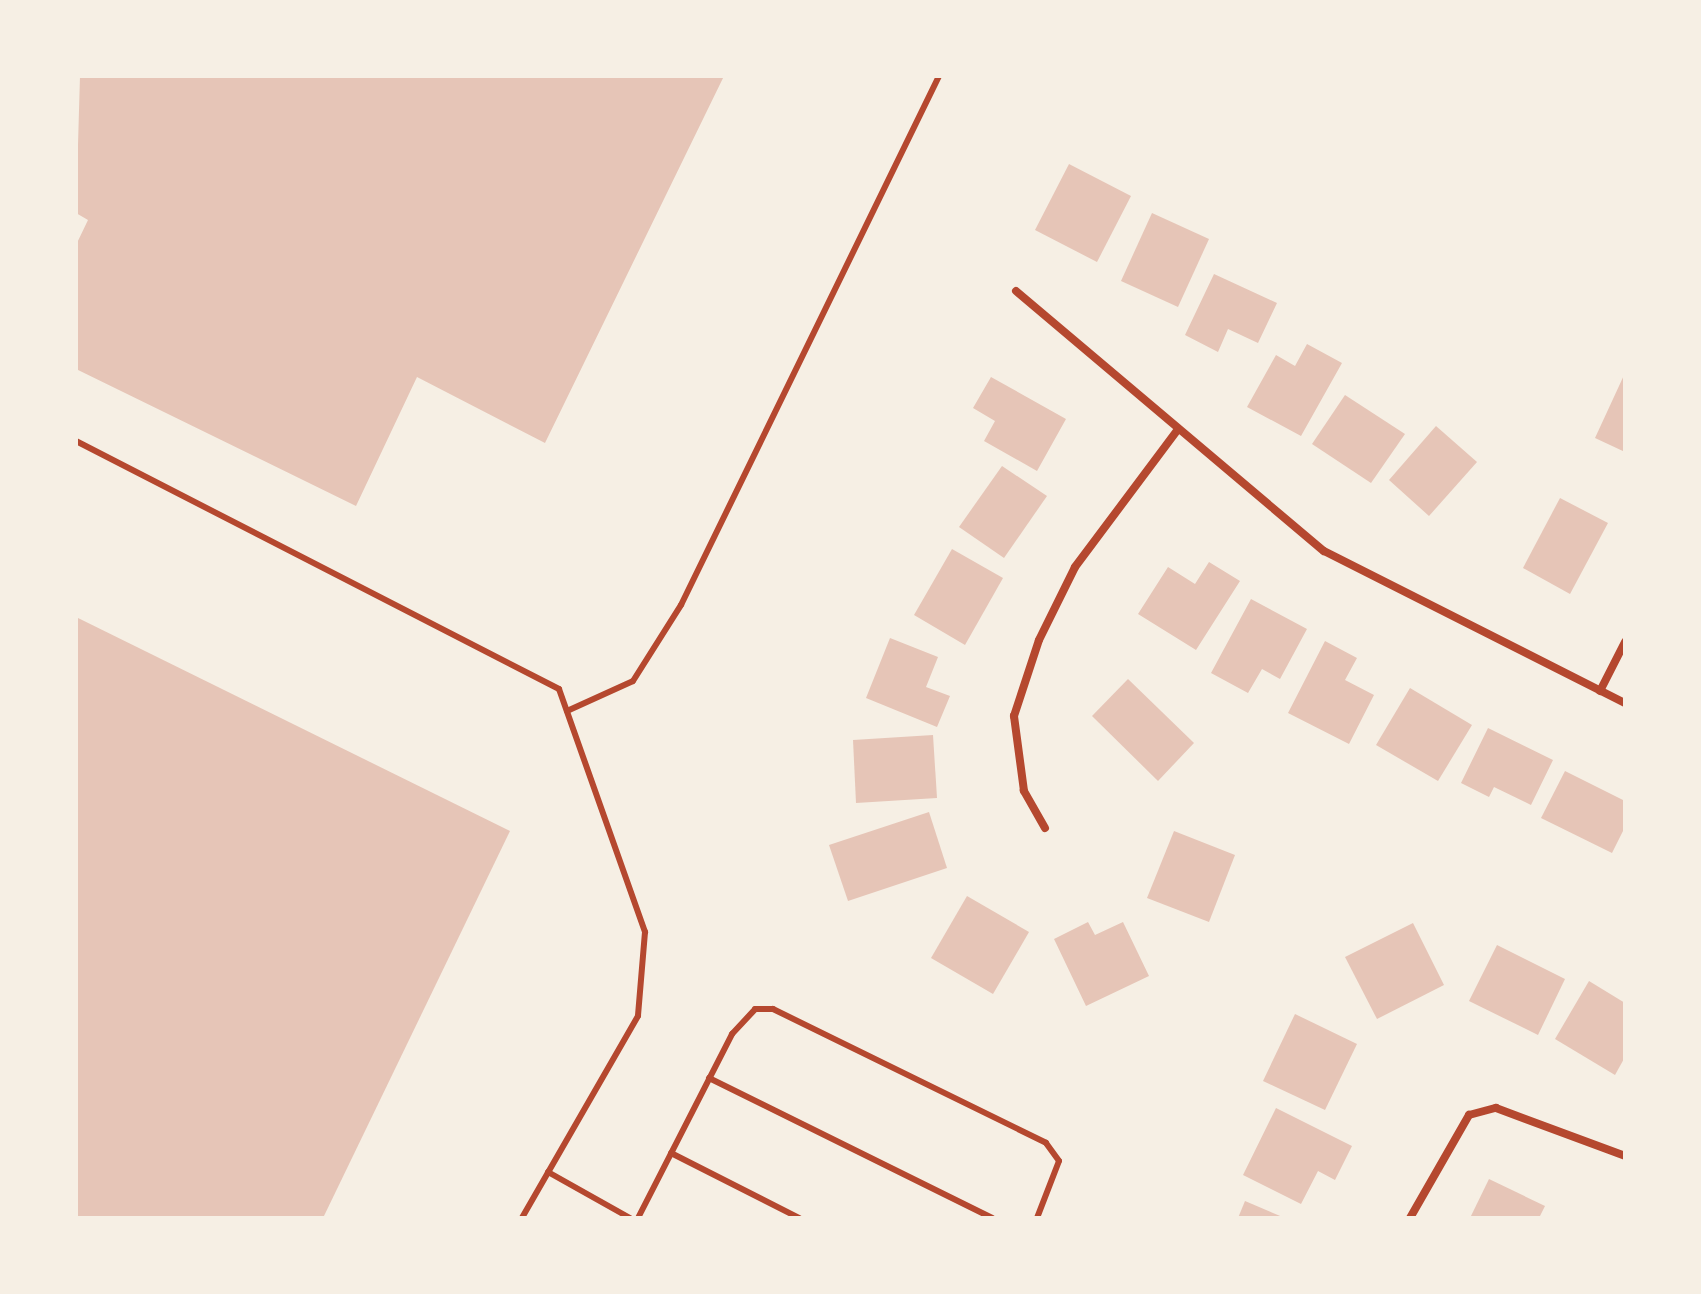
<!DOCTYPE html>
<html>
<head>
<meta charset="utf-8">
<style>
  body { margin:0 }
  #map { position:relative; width:1701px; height:1294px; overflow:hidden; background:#f6efe4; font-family:"Sofia Sans Condensed",sans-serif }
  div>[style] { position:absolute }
  .building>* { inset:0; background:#e6c5b7 }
  .service>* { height:6px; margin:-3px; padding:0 3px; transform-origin:3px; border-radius:3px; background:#b5482f }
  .minor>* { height:8px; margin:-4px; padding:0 4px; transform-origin:4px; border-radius:4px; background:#b5482f }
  span { translate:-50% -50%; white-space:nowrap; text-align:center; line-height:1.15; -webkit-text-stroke:8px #f6efe4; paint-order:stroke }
  .frame { position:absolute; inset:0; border:78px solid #f6efe4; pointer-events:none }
</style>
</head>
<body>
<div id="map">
  <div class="building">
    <i style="clip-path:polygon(80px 76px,724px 76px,545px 443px,417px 377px,356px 506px,76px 369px,76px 245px,88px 220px,76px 213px)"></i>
    <i style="clip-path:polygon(1069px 164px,1131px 196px,1097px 262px,1035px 230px)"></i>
    <i style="clip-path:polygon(1152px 213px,1209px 239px,1178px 307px,1121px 281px)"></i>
    <i style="clip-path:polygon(1214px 274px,1277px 303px,1258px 343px,1228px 329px,1218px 352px,1185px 335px)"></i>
    <i style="clip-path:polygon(1307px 344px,1342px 363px,1301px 436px,1247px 407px,1276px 355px,1295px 366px)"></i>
    <i style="clip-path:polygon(1625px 373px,1625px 452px,1595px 438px)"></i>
    <i style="clip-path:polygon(991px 377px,1066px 419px,1037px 471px,984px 441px,995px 421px,973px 408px)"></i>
    <i style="clip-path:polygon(1345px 395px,1405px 434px,1371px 483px,1312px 444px)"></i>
    <i style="clip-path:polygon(1436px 426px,1477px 462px,1429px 516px,1389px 480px)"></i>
    <i style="clip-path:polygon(1002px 466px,1047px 496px,1004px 558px,959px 527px)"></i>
    <i style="clip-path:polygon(1560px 498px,1608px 523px,1570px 594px,1523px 568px)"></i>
    <i style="clip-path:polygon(952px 549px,1003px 578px,965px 645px,914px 615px)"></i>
    <i style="clip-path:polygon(1209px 562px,1240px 581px,1196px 650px,1138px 614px,1168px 567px,1195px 584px)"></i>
    <i style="clip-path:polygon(1251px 599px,1307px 629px,1280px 679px,1262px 669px,1248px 693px,1211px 673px)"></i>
    <i style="clip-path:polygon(76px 617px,510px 831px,323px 1218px,76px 1218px)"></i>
    <i style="clip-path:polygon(890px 638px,938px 657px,926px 687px,950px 696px,937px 727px,866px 698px)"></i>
    <i style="clip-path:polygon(1325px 641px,1357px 658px,1345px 680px,1374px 695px,1349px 744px,1288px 713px)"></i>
    <i style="clip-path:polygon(1128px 679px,1194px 743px,1158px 781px,1092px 716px)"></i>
    <i style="clip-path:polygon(1410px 688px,1472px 725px,1438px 781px,1376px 745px)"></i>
    <i style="clip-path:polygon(1488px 728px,1553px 760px,1531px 805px,1494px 787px,1489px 797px,1461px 783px)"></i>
    <i style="clip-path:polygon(933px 735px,937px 798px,856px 803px,853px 740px)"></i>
    <i style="clip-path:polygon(1565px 771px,1625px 801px,1625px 827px,1612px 853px,1541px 818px)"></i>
    <i style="clip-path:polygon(929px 812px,947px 868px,848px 901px,829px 845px)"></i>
    <i style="clip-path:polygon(1174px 831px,1235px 855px,1209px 922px,1147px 898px)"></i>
    <i style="clip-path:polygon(967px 896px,1029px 932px,993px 994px,931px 958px)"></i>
    <i style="clip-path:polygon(1088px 922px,1095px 935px,1123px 922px,1149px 976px,1086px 1006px,1054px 939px)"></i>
    <i style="clip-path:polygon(1413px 923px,1444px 985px,1377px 1019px,1345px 957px)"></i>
    <i style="clip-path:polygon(1497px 945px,1565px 979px,1538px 1035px,1469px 1001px)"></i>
    <i style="clip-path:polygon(1589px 981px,1625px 1003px,1625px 1057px,1615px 1075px,1555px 1039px)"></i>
    <i style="clip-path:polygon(1295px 1014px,1357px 1044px,1325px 1110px,1263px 1081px)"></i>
    <i style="clip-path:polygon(1276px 1108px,1352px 1146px,1335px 1180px,1318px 1171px,1301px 1204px,1243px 1175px)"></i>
    <i style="clip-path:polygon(1489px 1179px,1545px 1206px,1539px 1218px,1470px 1218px)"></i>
    <i style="clip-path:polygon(1245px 1201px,1285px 1218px,1238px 1218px)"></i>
  </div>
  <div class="service">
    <i style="left:76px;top:441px;width:543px;rotate:27.18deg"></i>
    <i style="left:559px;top:689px;width:258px;rotate:70.5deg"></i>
    <i style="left:645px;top:932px;width:84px;rotate:94.8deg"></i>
    <i style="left:638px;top:1016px;width:233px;rotate:119.9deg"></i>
    <i style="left:567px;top:711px;width:72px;rotate:-24.4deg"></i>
    <i style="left:633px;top:681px;width:90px;rotate:-57.7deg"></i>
    <i style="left:681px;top:605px;width:589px;rotate:-64deg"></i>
    <i style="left:709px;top:1078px;width:316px;rotate:26.3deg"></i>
    <i style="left:671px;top:1153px;width:144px;rotate:26.9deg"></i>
    <i style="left:548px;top:1172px;width:94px;rotate:29.3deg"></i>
    <i style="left:638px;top:1218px;width:207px;rotate:-62.9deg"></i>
    <i style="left:732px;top:1034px;width:34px;rotate:-47deg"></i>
    <i style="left:755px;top:1009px;width:18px"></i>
    <i style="left:773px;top:1009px;width:304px;rotate:26.1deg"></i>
    <i style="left:1046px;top:1143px;width:22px;rotate:54deg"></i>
    <i style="left:1059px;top:1161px;width:61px;rotate:111.1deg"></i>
  </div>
  <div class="minor">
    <i style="left:1016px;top:291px;width:403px;rotate:40.2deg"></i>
    <i style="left:1324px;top:551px;width:337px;rotate:26.8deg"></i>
    <i style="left:1600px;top:691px;width:55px;rotate:-63deg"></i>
    <i style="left:1045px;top:828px;width:43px;rotate:-119.6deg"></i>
    <i style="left:1024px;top:791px;width:76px;rotate:-97.6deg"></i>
    <i style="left:1014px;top:716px;width:80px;rotate:-71.8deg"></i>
    <i style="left:1039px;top:640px;width:81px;rotate:-63.7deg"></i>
    <i style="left:1075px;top:567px;width:169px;rotate:-53.2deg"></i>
    <i style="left:1410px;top:1218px;width:119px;rotate:-60.2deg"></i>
    <i style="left:1469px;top:1115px;width:28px;rotate:-15deg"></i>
    <i style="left:1496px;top:1108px;width:138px;rotate:20.4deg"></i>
  </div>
  <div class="frame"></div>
</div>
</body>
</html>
